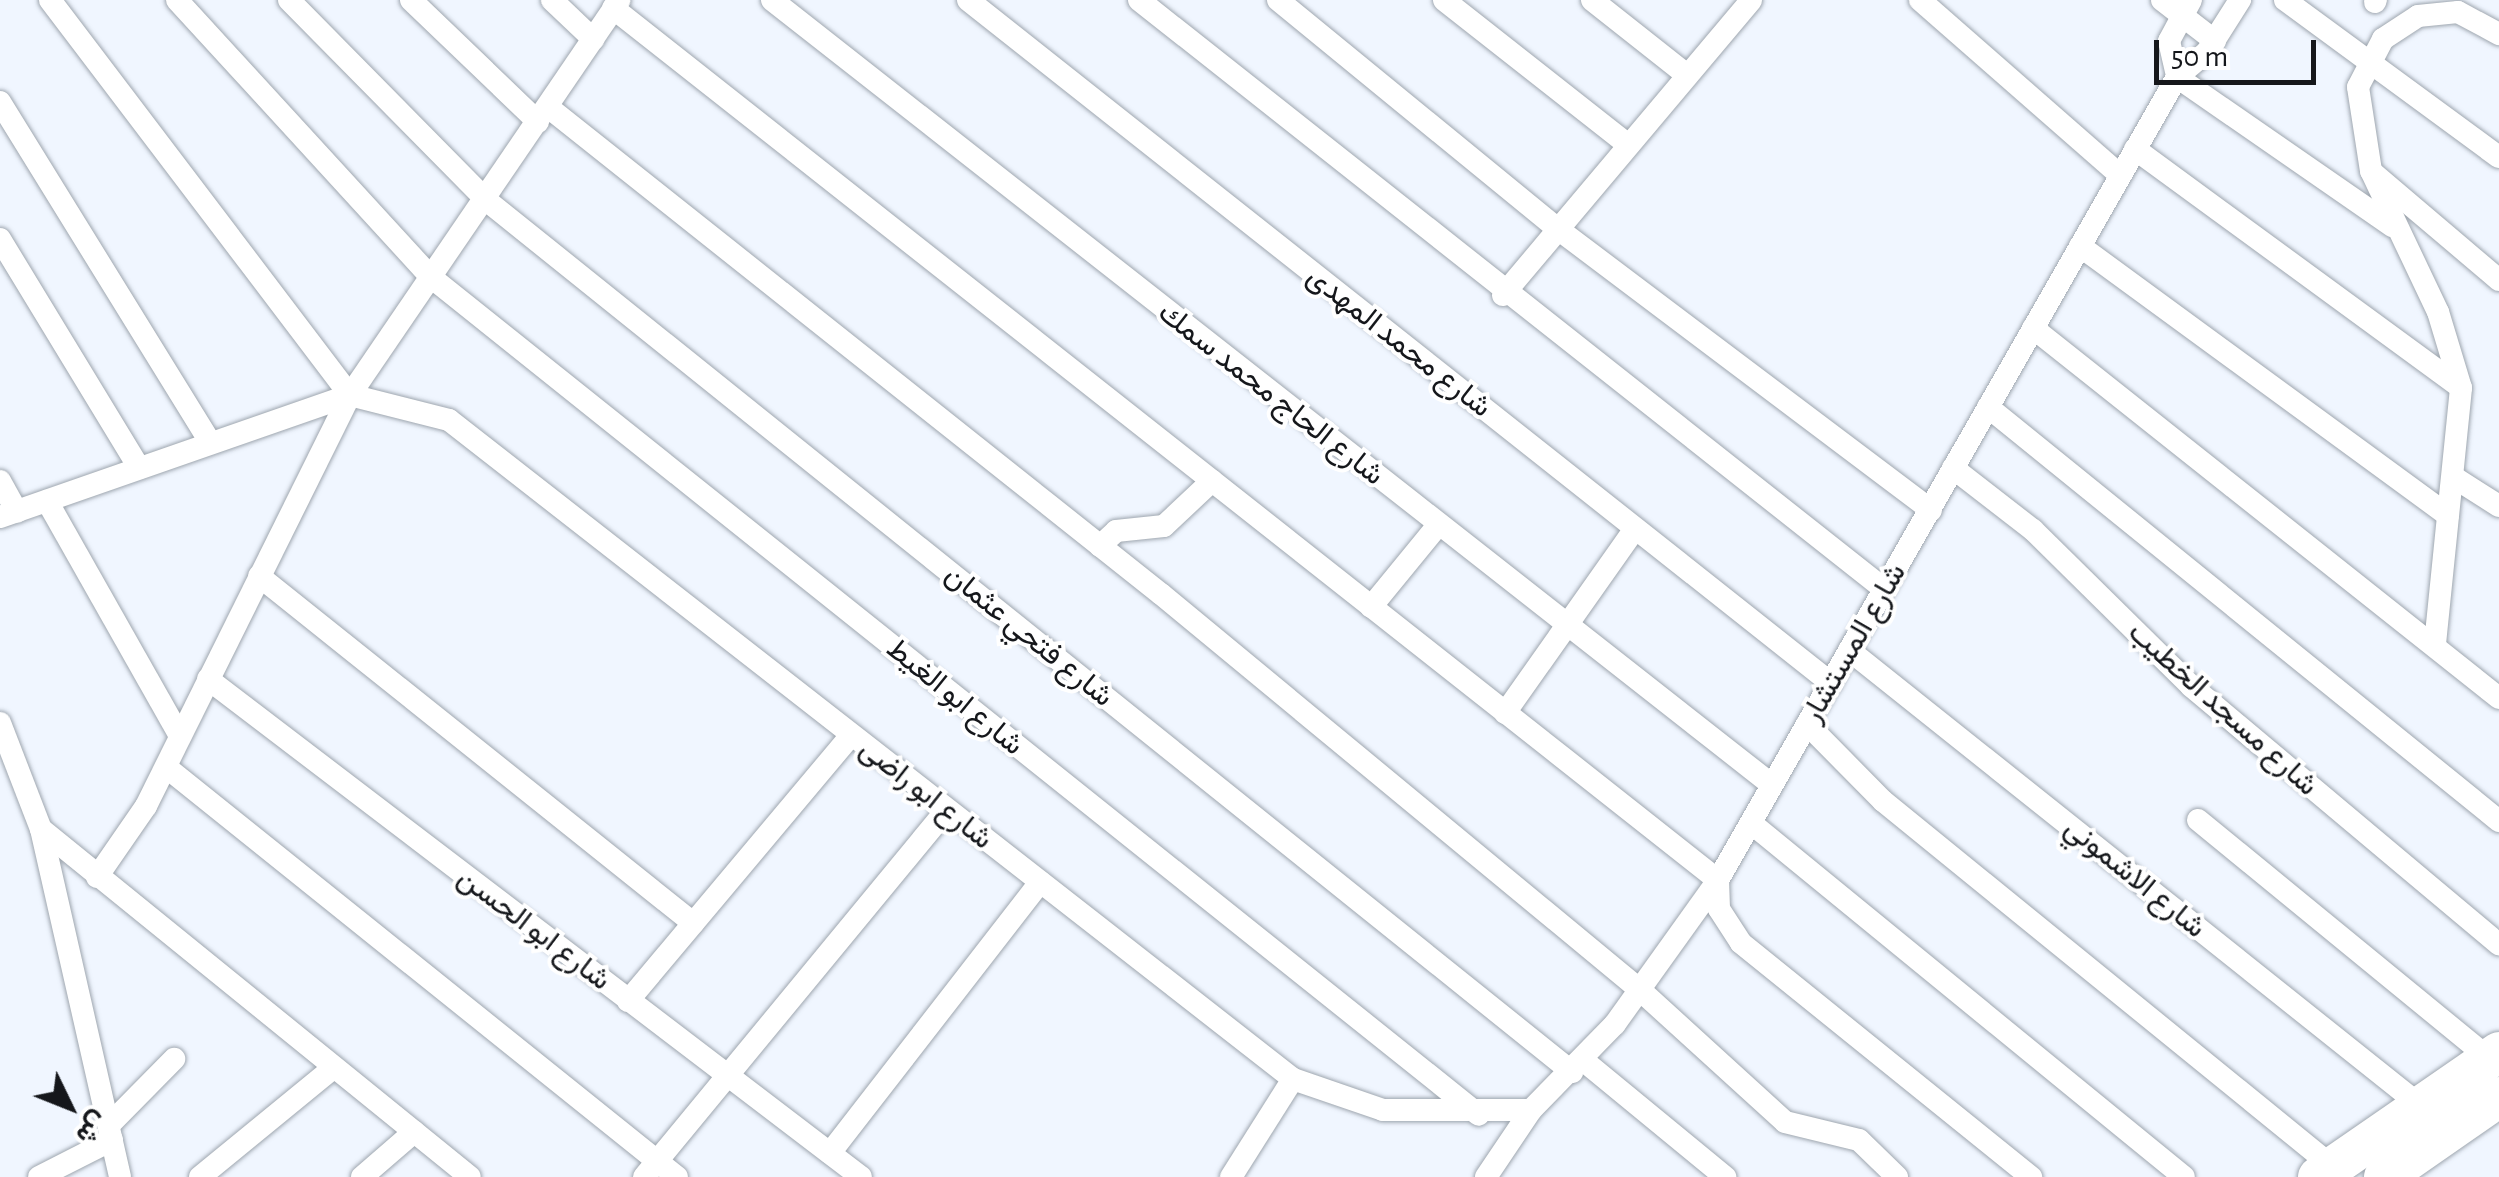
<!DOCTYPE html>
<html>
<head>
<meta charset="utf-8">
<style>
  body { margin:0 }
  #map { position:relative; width:2499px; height:1177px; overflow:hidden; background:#f0f6ff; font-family:"Alegreya Sans",Vazirmatn,sans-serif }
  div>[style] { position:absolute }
  .roads { filter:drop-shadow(0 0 2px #9ea6af) drop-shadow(0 0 2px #9ea6af) }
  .minor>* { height:22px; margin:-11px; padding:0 11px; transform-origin:11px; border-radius:11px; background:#fff }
  .trunk>* { height:40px; margin:-20px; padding:0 20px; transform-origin:20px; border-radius:20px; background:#fff }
  span { translate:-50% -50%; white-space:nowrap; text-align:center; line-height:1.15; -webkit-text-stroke:8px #fff; paint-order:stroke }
  .street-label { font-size:30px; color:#15171b }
  .north { position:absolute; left:20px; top:1057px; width:100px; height:100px; -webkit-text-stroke:8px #fff; paint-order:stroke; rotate:133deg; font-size:28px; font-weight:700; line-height:40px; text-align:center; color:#15171b }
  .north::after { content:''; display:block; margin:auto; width:35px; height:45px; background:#15171b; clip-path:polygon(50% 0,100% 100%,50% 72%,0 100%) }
  .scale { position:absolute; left:2154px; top:40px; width:162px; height:45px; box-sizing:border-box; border:5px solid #15171b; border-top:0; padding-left:12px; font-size:30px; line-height:35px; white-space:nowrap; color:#15171b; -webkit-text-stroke:8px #fff; paint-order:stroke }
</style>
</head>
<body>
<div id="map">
  <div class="roads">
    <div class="minor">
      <i style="left:50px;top:0;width:496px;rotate:52.8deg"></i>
      <i style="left:177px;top:0;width:377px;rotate:47.5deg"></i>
      <i style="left:432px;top:278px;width:1340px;rotate:38.64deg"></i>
      <i style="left:289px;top:0;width:281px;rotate:45.4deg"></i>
      <i style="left:486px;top:200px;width:1393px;rotate:38.76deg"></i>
      <i style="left:411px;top:0;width:176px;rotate:43.8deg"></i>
      <i style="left:552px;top:0;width:57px;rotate:43.6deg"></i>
      <i style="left:772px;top:0;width:1271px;rotate:38.13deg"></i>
      <i style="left:968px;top:0;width:1101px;rotate:38.36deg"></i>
      <i style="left:1139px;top:0;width:950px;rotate:38.33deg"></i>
      <i style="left:1278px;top:0;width:362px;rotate:39.3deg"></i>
      <i style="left:1558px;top:229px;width:467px;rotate:37deg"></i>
      <i style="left:1444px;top:0;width:234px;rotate:38.2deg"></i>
      <i style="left:1592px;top:0;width:121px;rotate:38.3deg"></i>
      <i style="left:1920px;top:0;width:266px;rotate:41.2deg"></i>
      <i style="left:2162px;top:0;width:67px;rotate:37.7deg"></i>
      <i style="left:2191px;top:0;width:47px;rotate:118.2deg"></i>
      <i style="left:2169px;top:41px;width:37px;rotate:77deg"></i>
      <i style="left:2177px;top:77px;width:262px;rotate:34.7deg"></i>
      <i style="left:2285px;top:0;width:265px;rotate:36.3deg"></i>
      <i style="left:2375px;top:2px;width:2px;rotate:-63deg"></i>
      <i style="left:613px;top:8px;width:1408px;rotate:38.28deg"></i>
      <i style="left:1718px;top:880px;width:29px;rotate:88deg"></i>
      <i style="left:1719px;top:909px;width:40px;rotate:57.1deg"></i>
      <i style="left:1741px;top:943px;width:373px;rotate:38.9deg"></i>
      <i style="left:0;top:102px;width:400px;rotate:58.3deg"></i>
      <i style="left:548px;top:107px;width:783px;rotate:38.47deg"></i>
      <i style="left:1161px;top:594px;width:620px;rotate:39.57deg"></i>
      <i style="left:1639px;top:989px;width:197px;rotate:42.3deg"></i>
      <i style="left:1785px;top:1122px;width:76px;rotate:13.7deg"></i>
      <i style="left:1859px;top:1140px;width:53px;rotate:44.2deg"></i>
      <i style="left:2135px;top:149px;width:404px;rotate:36.2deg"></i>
      <i style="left:2374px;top:174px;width:164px;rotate:40.3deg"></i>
      <i style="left:0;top:239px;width:268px;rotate:58.7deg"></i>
      <i style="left:2080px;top:246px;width:456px;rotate:36.2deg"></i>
      <i style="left:1503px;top:295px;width:385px;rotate:-49.9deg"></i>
      <i style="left:2033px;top:328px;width:595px;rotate:38.45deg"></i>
      <i style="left:1988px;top:407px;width:658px;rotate:39.01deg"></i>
      <i style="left:1953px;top:468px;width:101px;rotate:37.8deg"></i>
      <i style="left:2033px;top:530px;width:222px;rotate:44.6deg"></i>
      <i style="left:2191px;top:686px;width:402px;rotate:40deg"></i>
      <i style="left:2455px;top:478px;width:52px;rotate:32.5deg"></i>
      <i style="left:0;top:481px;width:35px;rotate:61deg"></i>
      <i style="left:47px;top:501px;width:270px;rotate:60.5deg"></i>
      <i style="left:0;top:517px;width:371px;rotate:-19.2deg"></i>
      <i style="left:350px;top:395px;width:102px;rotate:14.2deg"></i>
      <i style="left:449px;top:420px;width:1071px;rotate:37.98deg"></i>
      <i style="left:1293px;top:1079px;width:95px;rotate:19deg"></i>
      <i style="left:1383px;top:1110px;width:148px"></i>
      <i style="left:1100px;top:546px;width:22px;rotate:-43deg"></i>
      <i style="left:1116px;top:531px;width:48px;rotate:-5.9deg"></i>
      <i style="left:1164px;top:526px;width:66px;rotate:-43.2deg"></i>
      <i style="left:259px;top:576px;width:556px;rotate:38.64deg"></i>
      <i style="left:1371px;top:607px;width:106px;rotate:-50.7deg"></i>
      <i style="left:2435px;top:644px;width:257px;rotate:-84.2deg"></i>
      <i style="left:2461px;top:388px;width:79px;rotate:-106.8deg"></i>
      <i style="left:2438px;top:312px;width:156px;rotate:-115.4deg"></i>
      <i style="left:2371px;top:171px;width:85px;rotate:-98.8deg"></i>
      <i style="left:2358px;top:87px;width:54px;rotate:-62.5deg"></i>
      <i style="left:2383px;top:39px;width:42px;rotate:-33.3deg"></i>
      <i style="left:2418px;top:16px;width:40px;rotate:-5.7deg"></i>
      <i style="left:2458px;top:12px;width:47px;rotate:28.2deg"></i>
      <i style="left:1849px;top:650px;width:732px;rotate:38.56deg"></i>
      <i style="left:208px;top:679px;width:821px;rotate:37.33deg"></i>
      <i style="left:1505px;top:713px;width:225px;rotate:-54.8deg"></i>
      <i style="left:0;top:723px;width:114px;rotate:68.9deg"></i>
      <i style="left:41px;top:829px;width:357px;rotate:77.2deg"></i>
      <i style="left:1807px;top:724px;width:108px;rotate:45.4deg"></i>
      <i style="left:1883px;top:801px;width:580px;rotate:39.12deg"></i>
      <i style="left:166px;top:767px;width:655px;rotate:38.74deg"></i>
      <i style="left:2198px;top:820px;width:376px;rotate:39.3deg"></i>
      <i style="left:1751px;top:823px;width:559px;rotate:39.27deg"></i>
      <i style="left:41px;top:829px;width:552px;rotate:39.05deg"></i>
      <i style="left:97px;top:877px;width:86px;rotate:-55.4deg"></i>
      <i style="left:146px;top:806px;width:459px;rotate:-63.6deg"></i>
      <i style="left:350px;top:395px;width:478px;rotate:-55.7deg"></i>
      <i style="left:628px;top:1001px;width:346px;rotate:-50deg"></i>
      <i style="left:1584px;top:1061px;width:183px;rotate:39.4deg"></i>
      <i style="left:109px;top:1125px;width:93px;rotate:-45.4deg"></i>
      <i style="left:830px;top:1153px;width:343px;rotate:-52.2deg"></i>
      <i style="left:39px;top:1177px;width:82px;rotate:-26.9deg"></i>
      <i style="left:200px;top:1177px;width:172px;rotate:-39.3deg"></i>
      <i style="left:362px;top:1177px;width:69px;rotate:-40.9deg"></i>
      <i style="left:644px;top:1177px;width:475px;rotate:-50.5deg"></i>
      <i style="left:1231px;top:1177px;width:116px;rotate:-57.7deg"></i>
      <i style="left:1486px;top:1177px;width:81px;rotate:-56.1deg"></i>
      <i style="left:1531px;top:1110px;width:120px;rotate:-45.7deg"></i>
      <i style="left:1615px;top:1024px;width:177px;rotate:-54.4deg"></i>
      <i style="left:1718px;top:880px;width:925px;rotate:-60.25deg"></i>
      <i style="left:2177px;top:77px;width:39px;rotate:-40deg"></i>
      <i style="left:2207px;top:52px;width:62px;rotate:-57.6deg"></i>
    </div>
    <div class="trunk">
      <i style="left:2318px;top:1177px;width:220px;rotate:-34.6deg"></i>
      <i style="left:2384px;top:1177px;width:140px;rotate:-34.8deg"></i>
    </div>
  </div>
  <div class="street-label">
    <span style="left:1399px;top:342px;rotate:38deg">شارع محمد المهدى</span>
    <span style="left:1271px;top:394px;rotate:38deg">شارع الحاج محمد سمك</span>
    <span style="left:1029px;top:636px;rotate:39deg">شارع فتحي عثمان</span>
    <span style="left:1854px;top:643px;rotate:-60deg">شارع المستشار</span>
    <span style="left:955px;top:697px;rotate:39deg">شارع ابو الغيط</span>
    <span style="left:2223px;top:709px;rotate:42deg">شارع مسجد الخطيب</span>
    <span style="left:926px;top:794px;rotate:38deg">شارع ابو راضى</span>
    <span style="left:2135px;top:878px;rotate:39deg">شارع الاشموني</span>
    <span style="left:534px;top:929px;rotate:37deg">شارع ابو الحسن</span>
  </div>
  <div class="north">ش</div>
  <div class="scale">50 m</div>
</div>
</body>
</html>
